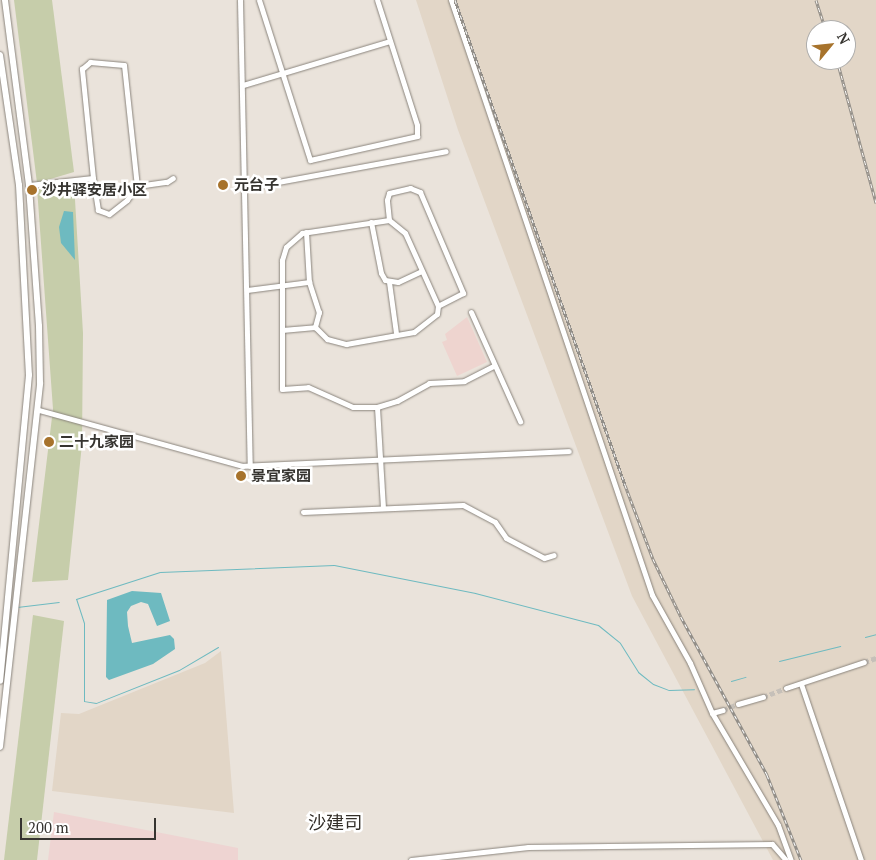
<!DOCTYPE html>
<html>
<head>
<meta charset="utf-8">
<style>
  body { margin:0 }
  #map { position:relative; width:876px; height:860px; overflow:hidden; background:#eae3db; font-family:"PT Serif","Noto Sans SC",serif }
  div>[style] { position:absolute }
  .commercial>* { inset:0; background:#eed4d2 }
  .built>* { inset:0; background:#e2d6c7 }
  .education>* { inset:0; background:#eed4cf }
  .green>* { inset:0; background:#c6cdaa }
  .water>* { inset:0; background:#6ebac0 }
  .stream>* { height:1px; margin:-0.5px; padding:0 0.5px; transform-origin:0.5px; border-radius:0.5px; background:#6ebac0 }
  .minor-tunnel>* { height:5px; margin-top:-2.5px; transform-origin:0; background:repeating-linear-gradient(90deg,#c6c0b9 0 5px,transparent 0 7.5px) }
  .roads { filter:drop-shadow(0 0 1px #8a847c) drop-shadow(0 0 1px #8a847c) }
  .minor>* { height:5px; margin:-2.5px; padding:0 2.5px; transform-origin:2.5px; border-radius:2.5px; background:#fff }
  .major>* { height:6px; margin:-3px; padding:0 3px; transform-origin:3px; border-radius:3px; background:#fff }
  .rail>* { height:3px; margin-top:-1.5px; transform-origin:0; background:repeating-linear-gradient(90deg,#fff 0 4px,#928e88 0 8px); box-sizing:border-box; border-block:1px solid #928e88 }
  .dots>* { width:14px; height:14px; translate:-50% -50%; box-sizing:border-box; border:2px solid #fff; border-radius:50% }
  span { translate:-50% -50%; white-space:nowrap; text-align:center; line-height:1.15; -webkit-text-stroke:5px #fff; paint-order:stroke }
  .poi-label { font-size:15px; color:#363430; font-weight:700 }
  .left { translate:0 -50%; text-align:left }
  .quarter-label { font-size:18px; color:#342f29 }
  .north { position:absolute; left:806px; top:20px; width:50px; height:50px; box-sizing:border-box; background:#fff; border:1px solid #afaeac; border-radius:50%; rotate:62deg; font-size:14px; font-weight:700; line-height:20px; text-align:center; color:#363430 }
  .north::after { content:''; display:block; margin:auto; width:18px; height:22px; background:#a7732c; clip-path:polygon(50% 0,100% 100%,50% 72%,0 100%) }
  .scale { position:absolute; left:20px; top:818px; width:136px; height:22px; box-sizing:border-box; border:2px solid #363430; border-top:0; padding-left:6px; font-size:15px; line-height:18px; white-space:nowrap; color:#363430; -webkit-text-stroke:4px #fff; paint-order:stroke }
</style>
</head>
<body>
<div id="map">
  <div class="commercial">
    <i style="clip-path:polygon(54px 812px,238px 848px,238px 860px,48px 860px)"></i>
  </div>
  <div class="built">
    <i style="clip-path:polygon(evenodd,416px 0,876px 0,876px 860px,773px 860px,632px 596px,458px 130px,416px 0,816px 30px,846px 30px,846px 60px,816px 60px,816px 30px)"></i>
    <i style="clip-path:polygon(221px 651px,234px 813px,52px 791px,61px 713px,79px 714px,205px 663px)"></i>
  </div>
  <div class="education">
    <i style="clip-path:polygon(467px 317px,487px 362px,457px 376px,442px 342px,447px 340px,445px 334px)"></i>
  </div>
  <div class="green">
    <i style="clip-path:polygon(14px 0,52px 0,74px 172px,37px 183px)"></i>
    <i style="clip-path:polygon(74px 183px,83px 333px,82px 444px,68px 580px,32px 582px,53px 409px,37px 188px)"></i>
    <i style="clip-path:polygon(33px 615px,64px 621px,37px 860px,4px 860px)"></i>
  </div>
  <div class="water">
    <i style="clip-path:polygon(64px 211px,73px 212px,75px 260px,61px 243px,59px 227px)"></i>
    <i style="clip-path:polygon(132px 591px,161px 593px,170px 621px,157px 626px,148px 604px,141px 602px,131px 606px,127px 612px,128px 626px,132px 643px,170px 635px,174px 639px,175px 649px,153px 664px,109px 680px,106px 677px,107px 600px)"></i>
  </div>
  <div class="stream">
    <i style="left:17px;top:607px;width:42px;rotate:-6.8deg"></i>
    <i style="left:865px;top:637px;width:11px;rotate:-15deg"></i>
    <i style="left:218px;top:647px;width:45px;rotate:149.5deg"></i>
    <i style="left:179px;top:670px;width:89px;rotate:158.3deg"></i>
    <i style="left:96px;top:703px;width:12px;rotate:-171deg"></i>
    <i style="left:84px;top:701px;width:78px;rotate:-90deg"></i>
    <i style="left:84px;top:623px;width:25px;rotate:-108deg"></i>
    <i style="left:76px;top:599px;width:88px;rotate:-17.8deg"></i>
    <i style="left:160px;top:572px;width:174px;rotate:-2.3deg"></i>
    <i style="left:334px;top:565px;width:144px;rotate:11.2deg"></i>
    <i style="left:475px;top:593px;width:127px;rotate:14.6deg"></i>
    <i style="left:598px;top:625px;width:28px;rotate:39deg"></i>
    <i style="left:620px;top:643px;width:34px;rotate:58deg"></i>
    <i style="left:638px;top:672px;width:19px;rotate:39deg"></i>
    <i style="left:653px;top:684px;width:17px;rotate:21deg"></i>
    <i style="left:669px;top:690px;width:25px;rotate:-2deg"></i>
    <i style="left:779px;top:661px;width:63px;rotate:-13.8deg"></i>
    <i style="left:731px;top:681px;width:15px;rotate:-16deg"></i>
  </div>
  <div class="minor-tunnel">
    <i style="left:864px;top:662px;width:13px;rotate:-18deg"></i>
    <i style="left:763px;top:697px;width:25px;rotate:-21deg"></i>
    <i style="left:723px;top:710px;width:16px;rotate:-22deg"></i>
  </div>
  <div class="roads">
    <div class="minor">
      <i style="left:240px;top:0;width:466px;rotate:88.8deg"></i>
      <i style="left:259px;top:0;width:168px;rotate:72.3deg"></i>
      <i style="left:310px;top:160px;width:110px;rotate:-12.6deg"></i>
      <i style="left:417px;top:136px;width:11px;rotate:-90deg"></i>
      <i style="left:417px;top:125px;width:131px;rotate:-107.7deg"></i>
      <i style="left:451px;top:0;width:628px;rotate:71.33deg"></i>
      <i style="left:652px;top:595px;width:78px;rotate:60.8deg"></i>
      <i style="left:690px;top:663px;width:55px;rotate:66.3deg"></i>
      <i style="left:712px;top:713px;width:130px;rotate:59.5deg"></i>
      <i style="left:778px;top:825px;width:37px;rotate:70deg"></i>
      <i style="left:90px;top:62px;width:34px;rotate:5deg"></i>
      <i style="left:124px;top:65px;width:122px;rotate:83.9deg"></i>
      <i style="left:137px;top:186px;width:17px;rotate:126deg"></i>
      <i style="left:127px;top:200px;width:23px;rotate:142deg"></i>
      <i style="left:109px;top:214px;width:12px;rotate:-160deg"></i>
      <i style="left:98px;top:210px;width:32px;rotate:-99deg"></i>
      <i style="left:93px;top:178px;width:110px;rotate:-95.8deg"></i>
      <i style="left:82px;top:69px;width:11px;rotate:-41deg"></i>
      <i style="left:243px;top:85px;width:153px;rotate:-16.7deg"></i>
      <i style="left:29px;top:185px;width:64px;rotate:-6.2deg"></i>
      <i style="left:137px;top:186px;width:30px;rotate:-8deg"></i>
      <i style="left:167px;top:182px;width:7px;rotate:-34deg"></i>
      <i style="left:245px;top:188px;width:204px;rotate:-10.4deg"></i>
      <i style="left:389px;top:220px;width:20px;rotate:-96deg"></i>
      <i style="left:387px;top:200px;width:7px;rotate:-74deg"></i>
      <i style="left:389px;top:193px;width:22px;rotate:-13deg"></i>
      <i style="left:410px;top:188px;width:11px;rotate:22deg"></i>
      <i style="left:420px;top:192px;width:110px;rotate:66.9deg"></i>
      <i style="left:463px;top:293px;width:28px;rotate:153deg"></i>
      <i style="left:371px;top:222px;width:52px;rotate:78.9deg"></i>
      <i style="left:381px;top:273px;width:8px;rotate:60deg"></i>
      <i style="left:385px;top:280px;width:13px;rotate:9deg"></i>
      <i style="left:398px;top:282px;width:26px;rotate:-25deg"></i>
      <i style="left:306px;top:232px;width:50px;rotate:86.6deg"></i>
      <i style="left:309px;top:282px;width:32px;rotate:72deg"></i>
      <i style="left:319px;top:312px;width:16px;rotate:105deg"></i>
      <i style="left:389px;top:282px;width:51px;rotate:82.2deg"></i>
      <i style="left:247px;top:290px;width:63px;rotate:-7.4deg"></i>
      <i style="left:471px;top:312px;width:120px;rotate:65.8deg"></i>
      <i style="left:315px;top:327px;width:17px;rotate:45deg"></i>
      <i style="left:327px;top:339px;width:20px;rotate:15deg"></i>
      <i style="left:346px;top:344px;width:69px;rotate:-10deg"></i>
      <i style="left:414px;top:332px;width:29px;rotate:-38deg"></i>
      <i style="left:437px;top:314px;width:8px;rotate:-83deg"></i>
      <i style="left:438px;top:306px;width:80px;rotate:-114.3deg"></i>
      <i style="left:405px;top:233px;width:21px;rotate:-141deg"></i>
      <i style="left:389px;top:220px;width:88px;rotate:171.5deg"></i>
      <i style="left:302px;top:233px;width:21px;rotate:139deg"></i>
      <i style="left:286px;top:247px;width:14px;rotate:107deg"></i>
      <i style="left:282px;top:260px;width:129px;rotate:90deg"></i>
      <i style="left:282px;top:389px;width:26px;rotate:-4deg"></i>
      <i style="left:308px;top:387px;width:49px;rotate:24deg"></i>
      <i style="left:353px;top:407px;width:24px"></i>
      <i style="left:377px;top:407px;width:21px;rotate:-17deg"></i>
      <i style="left:397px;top:401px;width:37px;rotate:-29deg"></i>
      <i style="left:429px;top:383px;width:35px;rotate:-3deg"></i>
      <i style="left:464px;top:381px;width:34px;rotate:-27deg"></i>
      <i style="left:282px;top:330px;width:33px;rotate:-5deg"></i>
      <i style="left:377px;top:407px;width:101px;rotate:86.6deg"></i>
      <i style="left:39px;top:410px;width:211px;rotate:15.4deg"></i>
      <i style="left:242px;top:466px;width:327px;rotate:-2.6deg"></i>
      <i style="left:303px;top:512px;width:160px;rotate:-2.5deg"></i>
      <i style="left:463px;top:505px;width:36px;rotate:28deg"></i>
      <i style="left:495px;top:522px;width:19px;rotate:55deg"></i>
      <i style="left:506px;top:538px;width:43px;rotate:27.8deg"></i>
      <i style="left:544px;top:558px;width:10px;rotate:-17deg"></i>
      <i style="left:801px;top:684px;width:186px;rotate:71.2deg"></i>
      <i style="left:786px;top:688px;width:82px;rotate:-18.4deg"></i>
      <i style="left:738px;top:704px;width:26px;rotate:-16deg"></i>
      <i style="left:712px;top:713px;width:11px;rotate:-15deg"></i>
      <i style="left:411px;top:860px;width:118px;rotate:-6.3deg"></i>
      <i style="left:528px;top:847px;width:244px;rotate:-0.7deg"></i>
      <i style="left:772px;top:844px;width:21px;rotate:49deg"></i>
    </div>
    <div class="major">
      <i style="left:0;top:55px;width:131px;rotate:81.7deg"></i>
      <i style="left:19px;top:185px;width:190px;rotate:87deg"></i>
      <i style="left:29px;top:375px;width:307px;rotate:95.4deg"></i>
      <i style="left:0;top:747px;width:366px;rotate:-83.7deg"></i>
      <i style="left:40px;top:383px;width:57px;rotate:-91deg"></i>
      <i style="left:39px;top:326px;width:141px;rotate:-94.1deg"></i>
      <i style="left:29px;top:185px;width:187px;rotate:-97.4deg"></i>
    </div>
  </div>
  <div class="rail">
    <i style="left:455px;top:0;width:514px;rotate:70.68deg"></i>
    <i style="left:625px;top:485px;width:79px;rotate:69.3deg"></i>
    <i style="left:653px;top:559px;width:64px;rotate:64.2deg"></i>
    <i style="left:681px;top:617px;width:180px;rotate:61.4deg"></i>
    <i style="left:767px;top:775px;width:92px;rotate:68.2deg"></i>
    <i style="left:816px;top:0;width:32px;rotate:72deg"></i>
    <i style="left:837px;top:60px;width:148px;rotate:74.7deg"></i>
  </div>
  <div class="dots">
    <i style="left:223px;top:185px;background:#a7732c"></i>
    <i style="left:32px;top:190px;background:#a7732c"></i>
    <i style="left:49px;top:442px;background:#a7732c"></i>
    <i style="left:241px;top:476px;background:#a7732c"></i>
  </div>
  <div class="poi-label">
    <span class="left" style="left:234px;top:185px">元台子</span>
    <span class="left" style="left:42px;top:190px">沙井驿安居小区</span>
    <span class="left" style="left:59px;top:442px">二十九家园</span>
    <span class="left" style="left:251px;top:476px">景宜家园</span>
  </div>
  <div class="quarter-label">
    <span style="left:335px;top:822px">沙建司</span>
  </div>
  <div class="north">N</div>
  <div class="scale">200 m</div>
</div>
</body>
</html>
